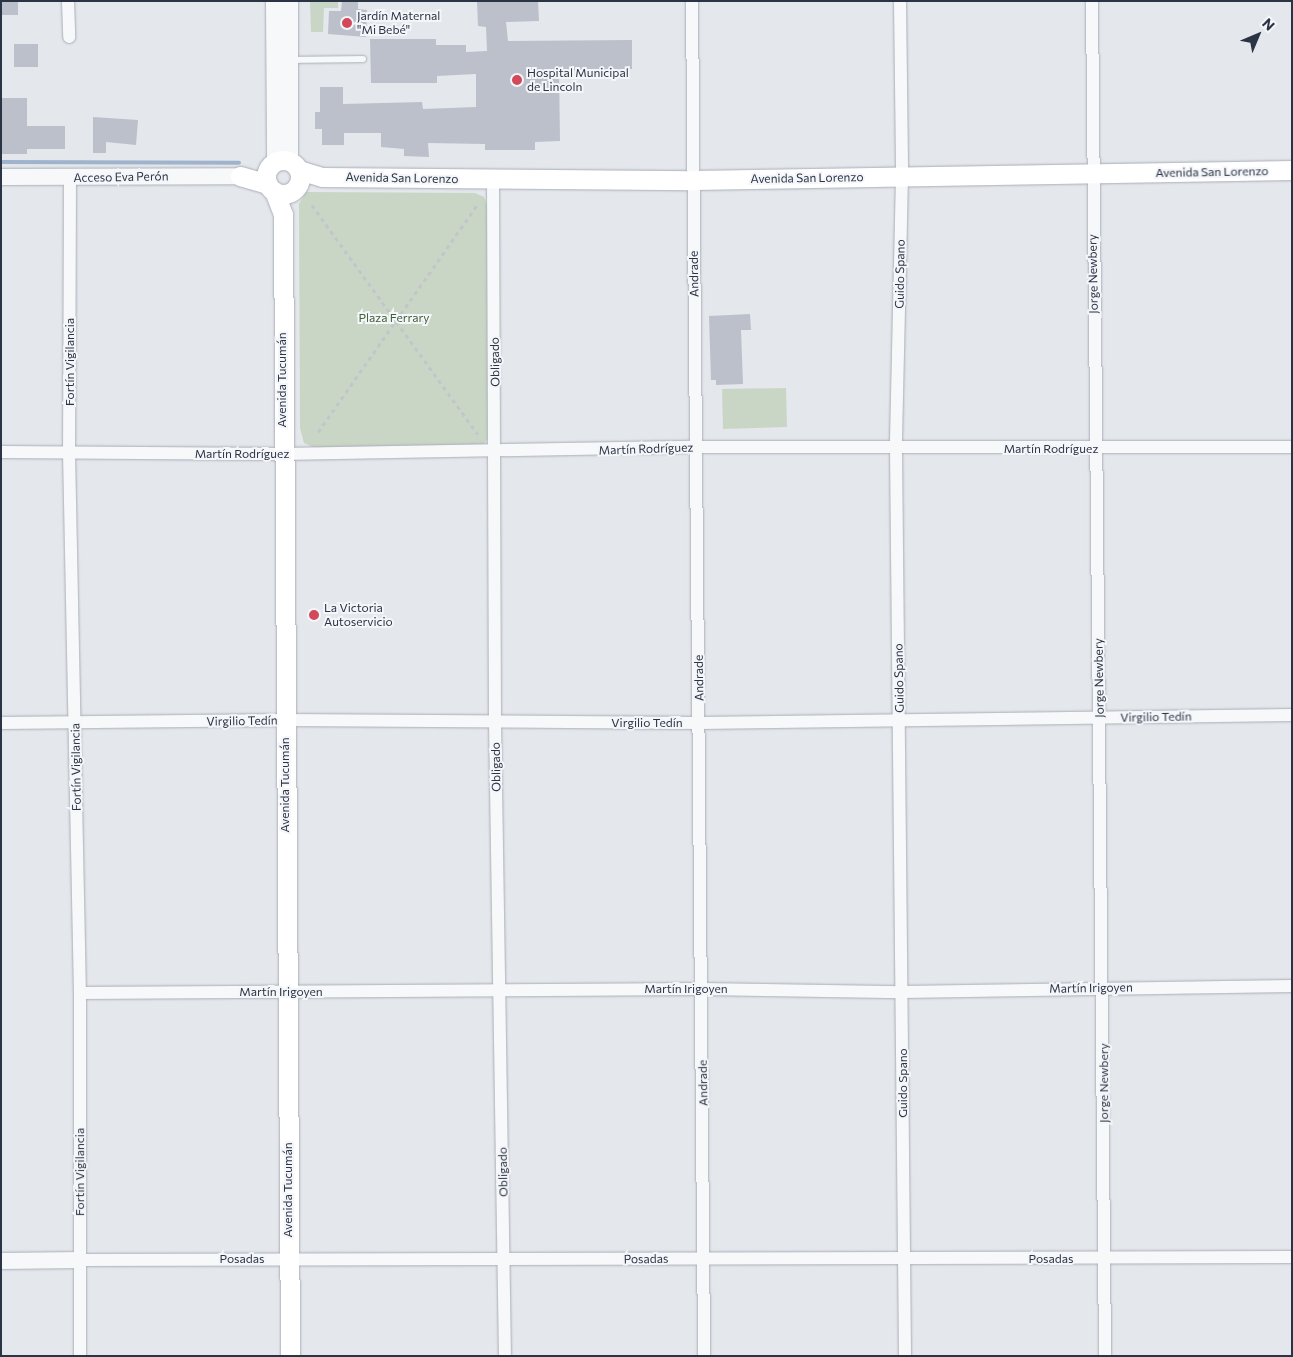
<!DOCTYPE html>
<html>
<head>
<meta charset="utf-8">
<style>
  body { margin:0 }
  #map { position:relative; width:1293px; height:1357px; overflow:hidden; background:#e4e7ec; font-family:Commissioner,sans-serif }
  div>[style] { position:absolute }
  .green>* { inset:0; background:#c9d6c5 }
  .stream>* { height:4px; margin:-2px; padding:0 2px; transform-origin:2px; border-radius:2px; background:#9fb4cc }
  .building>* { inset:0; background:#bbc0ca }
  .path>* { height:2.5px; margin-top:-1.25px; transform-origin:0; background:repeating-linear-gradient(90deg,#c2c5cb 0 4px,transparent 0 8px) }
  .roads { filter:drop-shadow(0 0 1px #a9aeb7) drop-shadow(0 0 1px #a9aeb7) }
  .service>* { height:6px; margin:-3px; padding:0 3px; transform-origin:3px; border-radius:3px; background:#f7f8fa }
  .minor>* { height:12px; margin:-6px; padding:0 6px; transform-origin:6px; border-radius:6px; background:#f7f8fa }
  .tertiary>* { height:16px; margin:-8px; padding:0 8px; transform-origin:8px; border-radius:8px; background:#f7f8fa }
  .secondary>* { height:19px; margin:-9.5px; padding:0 9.5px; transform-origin:9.5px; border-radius:9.5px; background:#fff }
  .secondary>.ring { margin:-9.5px; padding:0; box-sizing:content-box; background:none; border:19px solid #fff; border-radius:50% }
  .dots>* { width:14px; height:14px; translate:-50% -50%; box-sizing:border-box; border:2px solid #f4f6f9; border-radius:50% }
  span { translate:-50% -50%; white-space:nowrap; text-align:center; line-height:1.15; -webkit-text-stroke:4px #f4f6f9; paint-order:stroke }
  .poi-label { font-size:12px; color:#2b3445 }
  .left { translate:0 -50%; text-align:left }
  .street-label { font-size:12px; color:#2b3445 }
  .park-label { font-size:12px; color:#3f6138 }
  .frame { position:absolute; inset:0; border:2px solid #2b3445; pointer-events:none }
  .north { position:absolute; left:1233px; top:10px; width:50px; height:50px; -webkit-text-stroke:4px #f4f6f9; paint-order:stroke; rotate:45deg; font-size:14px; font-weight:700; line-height:20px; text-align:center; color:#2b3445 }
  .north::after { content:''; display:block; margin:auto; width:18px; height:22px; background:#2b3445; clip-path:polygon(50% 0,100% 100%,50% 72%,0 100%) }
</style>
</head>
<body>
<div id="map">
  <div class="green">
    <i style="clip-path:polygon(310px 1px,338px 1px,338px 8px,324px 8px,323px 32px,311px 32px)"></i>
    <i style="clip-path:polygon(306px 192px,475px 193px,484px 197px,488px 208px,489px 438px,482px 446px,317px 449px,304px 443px,300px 428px,299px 204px)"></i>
    <i style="clip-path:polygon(786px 388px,787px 427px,723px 429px,722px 389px)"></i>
  </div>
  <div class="stream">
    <i style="left:1px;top:162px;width:238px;rotate:0.2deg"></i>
  </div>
  <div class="building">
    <i style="clip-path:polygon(1px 1px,18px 1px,18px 15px,1px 15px)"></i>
    <i style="clip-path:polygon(342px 1px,358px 1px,358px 9px,367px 10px,366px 37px,328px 34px,329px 11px,341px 11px)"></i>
    <i style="clip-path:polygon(477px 1px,538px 1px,539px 21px,506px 22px,508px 41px,632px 40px,632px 69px,559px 71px,560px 141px,535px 142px,535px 150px,485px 150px,485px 144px,428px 143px,429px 157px,404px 156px,404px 149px,381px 147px,381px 133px,344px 133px,344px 145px,322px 145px,322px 129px,315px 129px,315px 112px,320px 112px,320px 87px,343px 87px,343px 104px,422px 102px,423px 109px,476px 107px,476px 74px,437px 76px,437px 83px,371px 83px,370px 39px,436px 39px,436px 45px,466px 45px,466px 52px,487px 51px,486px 27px,478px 26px)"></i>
    <i style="clip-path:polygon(14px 44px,38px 44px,38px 67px,14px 67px)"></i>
    <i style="clip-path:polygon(1px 98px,27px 98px,27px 126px,65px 126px,65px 149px,27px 149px,27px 154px,1px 154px)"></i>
    <i style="clip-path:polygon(93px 117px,138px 120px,136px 145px,106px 142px,106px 153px,93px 153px)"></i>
    <i style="clip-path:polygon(750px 314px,751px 330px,741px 330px,743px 384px,716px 385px,716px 380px,711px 380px,709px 316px)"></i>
  </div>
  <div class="path">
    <i style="left:312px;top:205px;width:283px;rotate:54.1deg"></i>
    <i style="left:318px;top:432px;width:276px;rotate:-55deg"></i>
  </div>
  <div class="roads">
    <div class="service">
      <i style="left:291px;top:60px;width:72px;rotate:-0.8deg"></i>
    </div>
    <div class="minor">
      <i style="left:68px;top:1px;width:36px;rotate:88deg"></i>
      <i style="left:692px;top:1px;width:1355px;rotate:89.49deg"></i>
      <i style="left:900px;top:1px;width:175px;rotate:89.3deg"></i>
      <i style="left:902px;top:176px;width:273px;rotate:91.3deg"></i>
      <i style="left:896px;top:449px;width:907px;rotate:89.43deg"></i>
      <i style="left:1092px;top:1px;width:1355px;rotate:89.45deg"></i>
      <i style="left:70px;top:178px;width:274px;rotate:90.2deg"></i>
      <i style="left:69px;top:452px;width:541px;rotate:88.84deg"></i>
      <i style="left:80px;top:993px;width:363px;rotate:90deg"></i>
      <i style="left:493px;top:179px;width:543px;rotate:89.79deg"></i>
      <i style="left:495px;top:722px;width:634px;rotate:89.1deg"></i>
      <i style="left:1px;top:452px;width:281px;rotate:0.4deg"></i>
      <i style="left:282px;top:454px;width:413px;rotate:-1deg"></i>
      <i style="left:695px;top:447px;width:597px"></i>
      <i style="left:1px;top:723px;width:284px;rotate:-0.6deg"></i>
      <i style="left:285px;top:720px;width:415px;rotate:0.4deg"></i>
      <i style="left:700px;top:723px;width:592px;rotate:-0.77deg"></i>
      <i style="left:80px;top:993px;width:622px;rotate:-0.37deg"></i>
      <i style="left:702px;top:989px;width:201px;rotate:0.9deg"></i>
      <i style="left:903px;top:992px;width:389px;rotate:-0.9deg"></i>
      <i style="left:80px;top:1260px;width:1212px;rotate:-0.14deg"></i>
    </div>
    <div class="tertiary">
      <i style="left:274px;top:1px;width:161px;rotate:89.6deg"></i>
      <i style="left:290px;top:161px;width:160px;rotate:-90deg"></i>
      <i style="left:1px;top:177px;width:239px;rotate:-0.2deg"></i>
      <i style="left:1px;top:1261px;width:79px;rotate:-0.7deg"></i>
    </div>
    <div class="secondary">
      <i class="ring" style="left:266px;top:160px;width:15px;height:15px"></i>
      <i style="left:299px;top:170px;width:24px;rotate:17deg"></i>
      <i style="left:322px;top:177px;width:371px;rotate:0.5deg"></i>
      <i style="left:693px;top:180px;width:599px;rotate:-0.96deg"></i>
      <i style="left:240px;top:176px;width:29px;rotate:16deg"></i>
      <i style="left:274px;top:191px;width:25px;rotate:69deg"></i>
      <i style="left:283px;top:214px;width:1142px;rotate:89.65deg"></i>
    </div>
  </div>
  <div class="dots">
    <i style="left:347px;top:23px;background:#d1495b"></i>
    <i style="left:517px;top:80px;background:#d1495b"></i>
    <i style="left:314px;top:615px;background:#d1495b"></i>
  </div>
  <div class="poi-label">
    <span class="left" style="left:357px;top:23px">Jardín Maternal<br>"Mi Bebé"</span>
    <span class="left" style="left:527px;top:80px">Hospital Municipal<br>de Lincoln</span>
    <span class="left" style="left:324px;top:615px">La Victoria<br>Autoservicio</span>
  </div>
  <div class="street-label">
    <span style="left:1212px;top:172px;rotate:-1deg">Avenida San Lorenzo</span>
    <span style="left:121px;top:177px;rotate:-1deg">Acceso Eva Perón</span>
    <span style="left:402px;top:178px;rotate:1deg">Avenida San Lorenzo</span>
    <span style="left:807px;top:178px;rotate:-1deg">Avenida San Lorenzo</span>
    <span style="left:694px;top:274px;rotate:-91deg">Andrade</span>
    <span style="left:900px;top:274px;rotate:-89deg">Guido Spano</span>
    <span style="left:1093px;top:274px;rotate:-91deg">Jorge Newbery</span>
    <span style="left:70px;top:362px;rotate:-90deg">Fortín Vigilancia</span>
    <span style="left:495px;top:362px;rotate:-91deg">Obligado</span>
    <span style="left:282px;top:380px;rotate:-90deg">Avenida Tucumán</span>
    <span style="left:646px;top:449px;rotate:-2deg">Martín Rodríguez</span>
    <span style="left:1051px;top:449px">Martín Rodríguez</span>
    <span style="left:242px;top:454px">Martín Rodríguez</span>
    <span style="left:699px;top:678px;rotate:-91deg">Andrade</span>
    <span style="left:899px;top:678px;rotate:-91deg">Guido Spano</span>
    <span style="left:1099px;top:678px;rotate:-91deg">Jorge Newbery</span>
    <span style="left:1156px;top:717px;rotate:-1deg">Virgilio Tedín</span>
    <span style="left:242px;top:721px;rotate:-1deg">Virgilio Tedín</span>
    <span style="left:647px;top:723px">Virgilio Tedín</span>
    <span style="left:76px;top:767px;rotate:-91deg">Fortín Vigilancia</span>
    <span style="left:496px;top:767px;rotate:-91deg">Obligado</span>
    <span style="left:285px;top:785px;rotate:-90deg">Avenida Tucumán</span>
    <span style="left:1091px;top:988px;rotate:-1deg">Martín Irigoyen</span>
    <span style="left:686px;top:989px">Martín Irigoyen</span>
    <span style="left:281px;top:992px">Martín Irigoyen</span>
    <span style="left:703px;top:1083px;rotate:-91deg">Andrade</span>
    <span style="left:903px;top:1083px;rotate:-90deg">Guido Spano</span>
    <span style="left:1104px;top:1083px;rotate:-90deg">Jorge Newbery</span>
    <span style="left:80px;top:1172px;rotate:-90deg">Fortín Vigilancia</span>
    <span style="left:503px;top:1172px;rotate:-91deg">Obligado</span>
    <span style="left:288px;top:1190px;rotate:-90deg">Avenida Tucumán</span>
    <span style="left:242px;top:1259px">Posadas</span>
    <span style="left:646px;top:1259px;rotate:-1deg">Posadas</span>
    <span style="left:1051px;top:1259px">Posadas</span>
  </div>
  <div class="park-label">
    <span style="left:394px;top:318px">Plaza Ferrary</span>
  </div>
  <div class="frame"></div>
  <div class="north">N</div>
</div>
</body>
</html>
